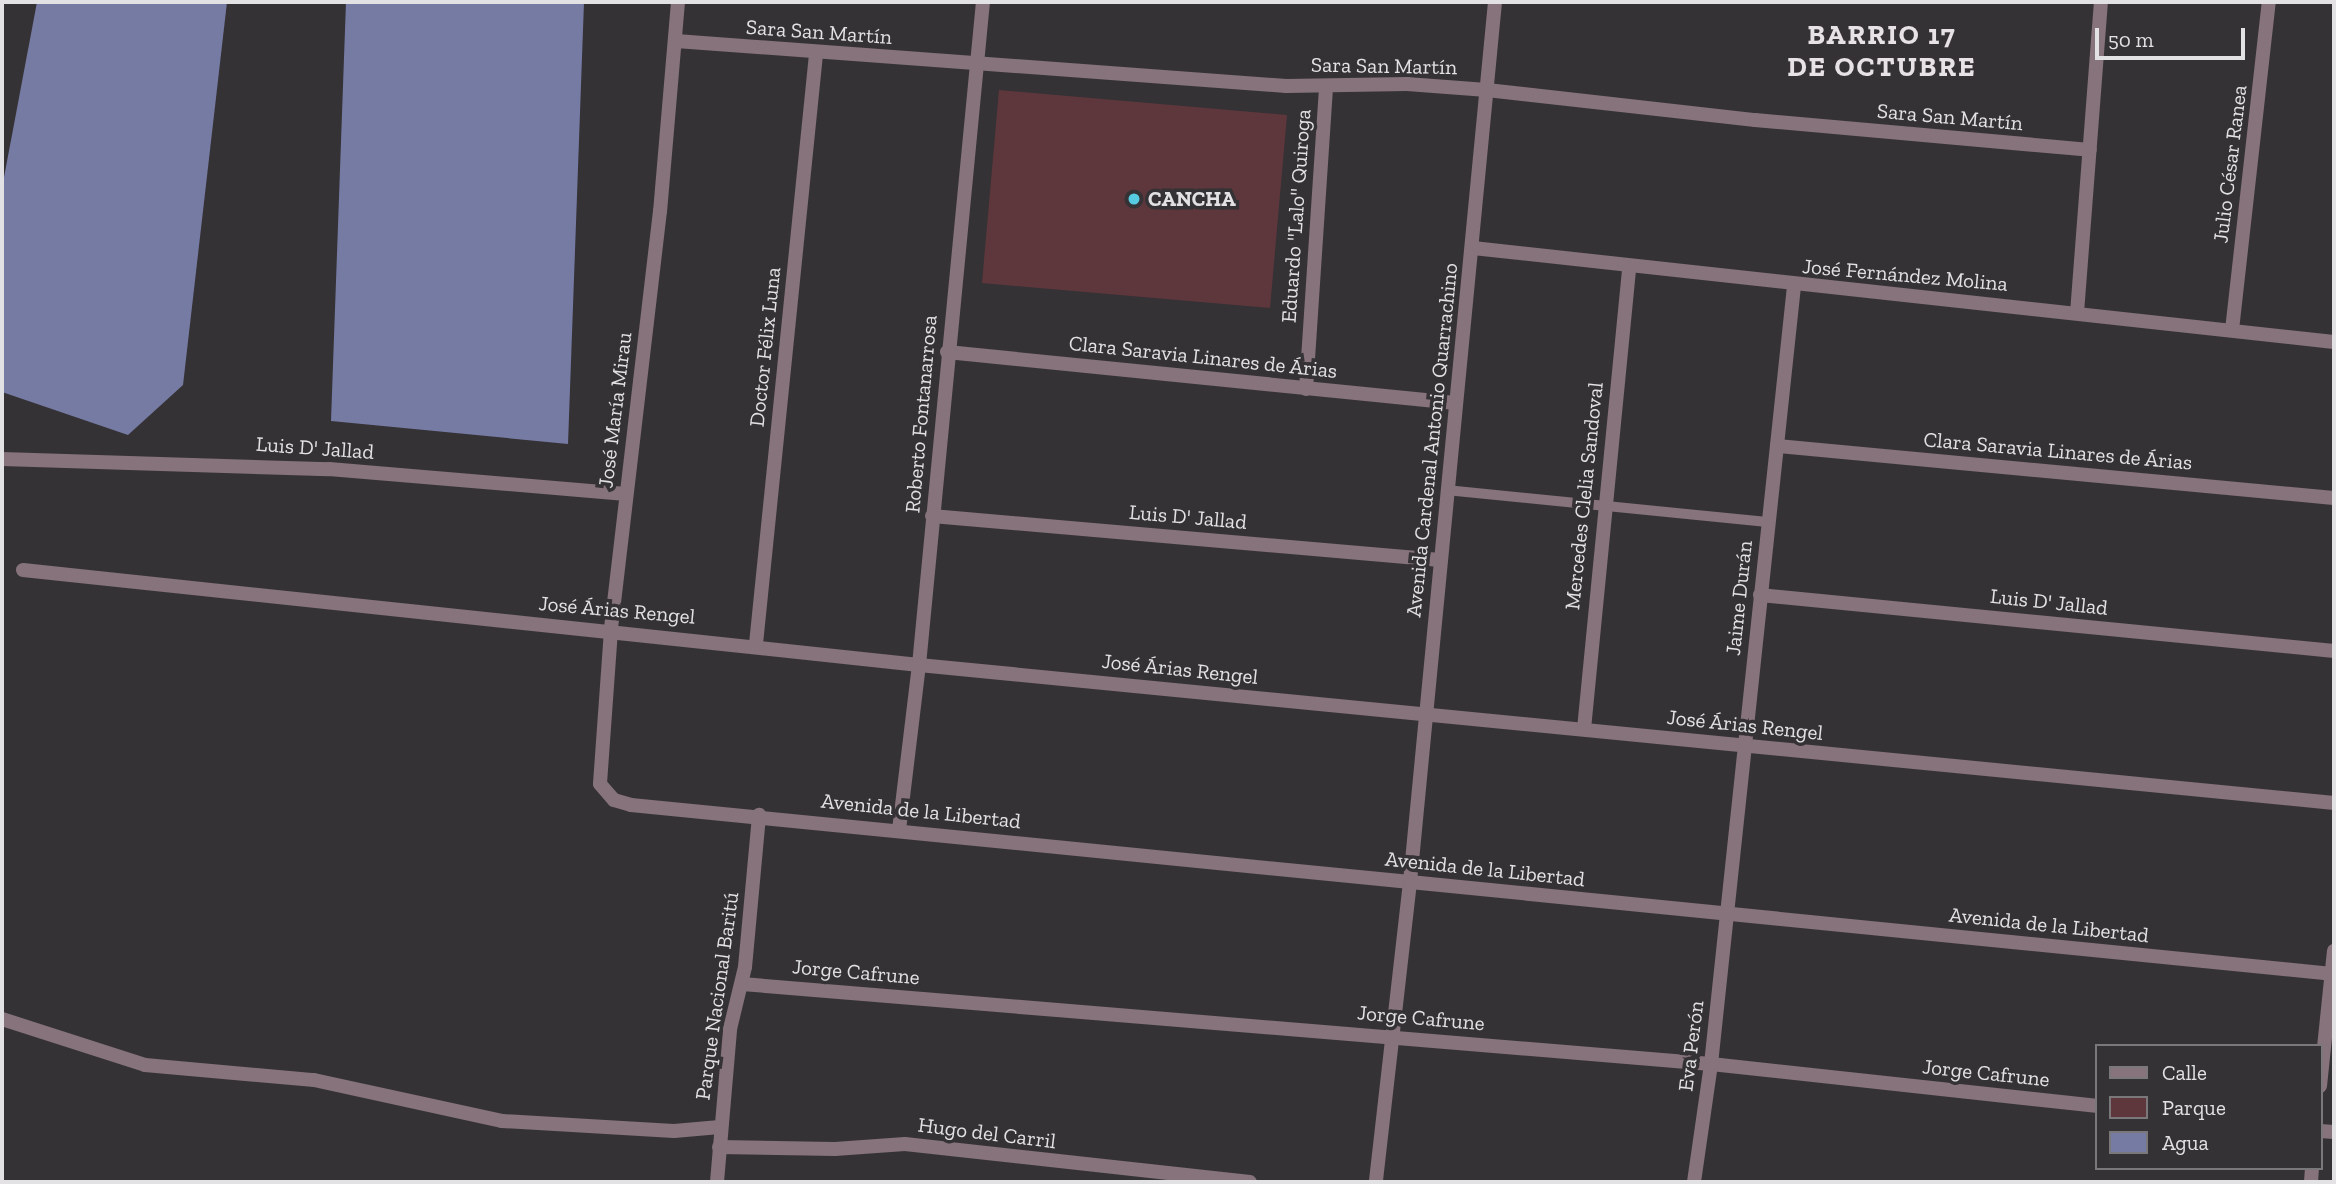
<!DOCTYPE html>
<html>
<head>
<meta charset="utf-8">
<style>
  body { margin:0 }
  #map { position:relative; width:2336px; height:1184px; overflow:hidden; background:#353235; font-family:"Zilla Slab",serif }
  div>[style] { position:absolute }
  .green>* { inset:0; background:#5e373d }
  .water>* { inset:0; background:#767ba4 }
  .service>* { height:10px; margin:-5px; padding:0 5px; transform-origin:5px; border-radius:5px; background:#86737c }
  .minor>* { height:14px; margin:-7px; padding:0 7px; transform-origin:7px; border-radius:7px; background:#86737c }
  .tertiary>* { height:14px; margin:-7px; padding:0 7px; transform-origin:7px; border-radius:7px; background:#86737c }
  .dots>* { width:19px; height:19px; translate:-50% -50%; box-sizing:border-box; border:4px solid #353235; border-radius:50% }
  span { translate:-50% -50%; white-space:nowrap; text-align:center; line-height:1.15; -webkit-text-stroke:7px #353235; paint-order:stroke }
  .street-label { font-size:21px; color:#e2e1e3 }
  .poi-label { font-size:21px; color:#e2e1e3; font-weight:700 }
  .left { translate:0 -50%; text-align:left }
  .district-label { font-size:28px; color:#e6e2e6; font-weight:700; letter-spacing:2px }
  .frame { position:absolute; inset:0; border:4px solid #e2e1e3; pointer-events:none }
  .legend { position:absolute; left:2095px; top:1044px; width:228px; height:126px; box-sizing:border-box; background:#353235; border:2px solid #7a787b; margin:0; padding:9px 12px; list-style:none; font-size:21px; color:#e2e1e3 }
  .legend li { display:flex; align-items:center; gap:14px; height:35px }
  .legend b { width:35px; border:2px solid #7a787b }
  .scale { position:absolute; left:2095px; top:28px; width:150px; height:32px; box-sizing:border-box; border:4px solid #e2e1e3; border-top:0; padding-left:9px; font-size:21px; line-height:24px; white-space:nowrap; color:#e2e1e3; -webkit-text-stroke:5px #353235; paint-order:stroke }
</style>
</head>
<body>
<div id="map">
  <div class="green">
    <i style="clip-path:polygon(999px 90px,1287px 115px,1270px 308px,982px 283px)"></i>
  </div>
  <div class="water">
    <i style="clip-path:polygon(37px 2px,227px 2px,183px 385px,128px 435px,2px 392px,2px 188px)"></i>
    <i style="clip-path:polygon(346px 2px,584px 2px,568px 444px,331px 421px)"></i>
  </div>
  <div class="service">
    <i style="left:1446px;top:490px;width:323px;rotate:5.7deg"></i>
  </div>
  <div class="minor">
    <i style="left:678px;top:2px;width:210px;rotate:94.9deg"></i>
    <i style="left:660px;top:211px;width:422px;rotate:96.7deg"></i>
    <i style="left:611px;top:630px;width:154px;rotate:94.1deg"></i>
    <i style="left:600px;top:784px;width:21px;rotate:49deg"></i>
    <i style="left:614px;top:800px;width:18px;rotate:16deg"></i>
    <i style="left:631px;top:805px;width:783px;rotate:5.65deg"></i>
    <i style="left:1410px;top:882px;width:302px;rotate:96.5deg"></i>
    <i style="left:676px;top:41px;width:612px;rotate:4.22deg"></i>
    <i style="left:1286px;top:86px;width:121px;rotate:-0.9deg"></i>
    <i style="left:1407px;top:84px;width:80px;rotate:4.3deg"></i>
    <i style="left:1487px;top:90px;width:270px;rotate:6.4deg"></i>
    <i style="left:1755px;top:120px;width:336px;rotate:5.1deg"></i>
    <i style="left:1473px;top:248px;width:866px;rotate:6.23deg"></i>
    <i style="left:2077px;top:313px;width:312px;rotate:-85.6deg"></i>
    <i style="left:2232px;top:330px;width:330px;rotate:-83.6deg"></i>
    <i style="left:947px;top:352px;width:511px;rotate:5.73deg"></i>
    <i style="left:1306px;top:389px;width:302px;rotate:-86.2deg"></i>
    <i style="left:1777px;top:446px;width:559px;rotate:5.33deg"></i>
    <i style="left:2px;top:459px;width:327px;rotate:1.8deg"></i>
    <i style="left:329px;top:469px;width:298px;rotate:4.8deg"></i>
    <i style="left:932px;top:516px;width:510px;rotate:4.95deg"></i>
    <i style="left:23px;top:570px;width:901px;rotate:6.05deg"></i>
    <i style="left:919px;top:665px;width:1422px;rotate:5.57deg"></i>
    <i style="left:1760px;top:595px;width:577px;rotate:5.57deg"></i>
    <i style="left:756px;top:644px;width:593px;rotate:-84.19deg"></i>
    <i style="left:1584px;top:729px;width:463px;rotate:-84.4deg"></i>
    <i style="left:899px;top:830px;width:166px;rotate:-83.1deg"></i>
    <i style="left:919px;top:665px;width:666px;rotate:-84.49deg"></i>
    <i style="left:742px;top:984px;width:972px;rotate:4.72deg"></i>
    <i style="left:1711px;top:1064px;width:387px;rotate:6.2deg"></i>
    <i style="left:2px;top:1019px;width:150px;rotate:17.8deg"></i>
    <i style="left:145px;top:1065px;width:170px;rotate:5.1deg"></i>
    <i style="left:314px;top:1080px;width:192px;rotate:12.3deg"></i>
    <i style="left:502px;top:1121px;width:172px;rotate:3.3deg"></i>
    <i style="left:674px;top:1131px;width:46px;rotate:-5deg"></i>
    <i style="left:2320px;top:1086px;width:136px;rotate:-84.1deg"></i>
    <i style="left:2320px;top:1131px;width:14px;rotate:4deg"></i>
    <i style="left:719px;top:1147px;width:116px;rotate:1deg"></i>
    <i style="left:835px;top:1149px;width:70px;rotate:-4.1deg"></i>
    <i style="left:905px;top:1144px;width:347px;rotate:6.3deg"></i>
    <i style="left:717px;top:1182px;width:154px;rotate:-85.1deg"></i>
    <i style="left:730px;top:1029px;width:64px;rotate:-76.4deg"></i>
    <i style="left:745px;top:967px;width:153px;rotate:-84.7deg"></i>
    <i style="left:1694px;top:1182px;width:119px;rotate:-81.8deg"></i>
    <i style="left:1711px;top:1064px;width:782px;rotate:-83.91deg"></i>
    <i style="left:2311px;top:1182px;width:14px;rotate:-86deg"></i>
  </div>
  <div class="tertiary">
    <i style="left:1495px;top:2px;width:884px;rotate:95.52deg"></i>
    <i style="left:1410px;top:882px;width:929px;rotate:5.69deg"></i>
  </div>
  <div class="dots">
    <i style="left:1134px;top:199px;background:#55cae0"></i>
  </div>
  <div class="street-label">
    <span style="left:819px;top:32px;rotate:4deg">Sara San Martín</span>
    <span style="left:1384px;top:66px;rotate:1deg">Sara San Martín</span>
    <span style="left:1950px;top:117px;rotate:5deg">Sara San Martín</span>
    <span style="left:2230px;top:164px;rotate:-83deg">Julio César Ranea</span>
    <span style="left:1296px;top:216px;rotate:-86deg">Eduardo "Lalo" Quiroga</span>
    <span style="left:1905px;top:275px;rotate:5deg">José Fernández Molina</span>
    <span style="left:765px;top:347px;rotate:-84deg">Doctor Félix Luna</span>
    <span style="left:1203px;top:357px;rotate:6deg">Clara Saravia Linares de Árias</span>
    <span style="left:615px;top:410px;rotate:-83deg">José María Mirau</span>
    <span style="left:921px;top:414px;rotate:-85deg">Roberto Fontanarrosa</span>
    <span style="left:1432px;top:440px;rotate:-84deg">Avenida Cardenal Antonio Quarrachino</span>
    <span style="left:315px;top:448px;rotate:4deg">Luis D' Jallad</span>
    <span style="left:2058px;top:451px;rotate:5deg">Clara Saravia Linares de Árias</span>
    <span style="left:1584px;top:496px;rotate:-84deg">Mercedes Clelia Sandoval</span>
    <span style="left:1188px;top:517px;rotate:5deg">Luis D' Jallad</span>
    <span style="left:1739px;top:598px;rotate:-84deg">Jaime Durán</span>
    <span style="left:2049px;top:602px;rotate:6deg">Luis D' Jallad</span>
    <span style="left:617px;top:610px;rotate:5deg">José Árias Rengel</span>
    <span style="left:1180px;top:669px;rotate:6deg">José Árias Rengel</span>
    <span style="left:1745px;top:725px;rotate:6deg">José Árias Rengel</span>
    <span style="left:921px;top:811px;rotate:6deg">Avenida de la Libertad</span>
    <span style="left:1485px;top:869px;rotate:6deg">Avenida de la Libertad</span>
    <span style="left:2049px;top:925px;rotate:6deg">Avenida de la Libertad</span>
    <span style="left:856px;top:972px;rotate:5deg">Jorge Cafrune</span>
    <span style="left:717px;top:996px;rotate:-82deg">Parque Nacional Baritú</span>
    <span style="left:1421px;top:1018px;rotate:5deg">Jorge Cafrune</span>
    <span style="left:1691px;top:1046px;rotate:-83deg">Eva Perón</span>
    <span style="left:1986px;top:1073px;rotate:6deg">Jorge Cafrune</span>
    <span style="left:987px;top:1133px;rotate:7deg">Hugo del Carril</span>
  </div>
  <div class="poi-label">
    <span class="left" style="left:1148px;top:199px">CANCHA</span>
  </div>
  <div class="district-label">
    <span style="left:1882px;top:51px">BARRIO 17<br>DE OCTUBRE</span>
  </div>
  <div class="frame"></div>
  <ul class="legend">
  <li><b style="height:9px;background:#86737c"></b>Calle</li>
  <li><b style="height:19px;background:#5e373d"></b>Parque</li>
  <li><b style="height:19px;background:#767ba4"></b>Agua</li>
  </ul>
  <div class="scale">50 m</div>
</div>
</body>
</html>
